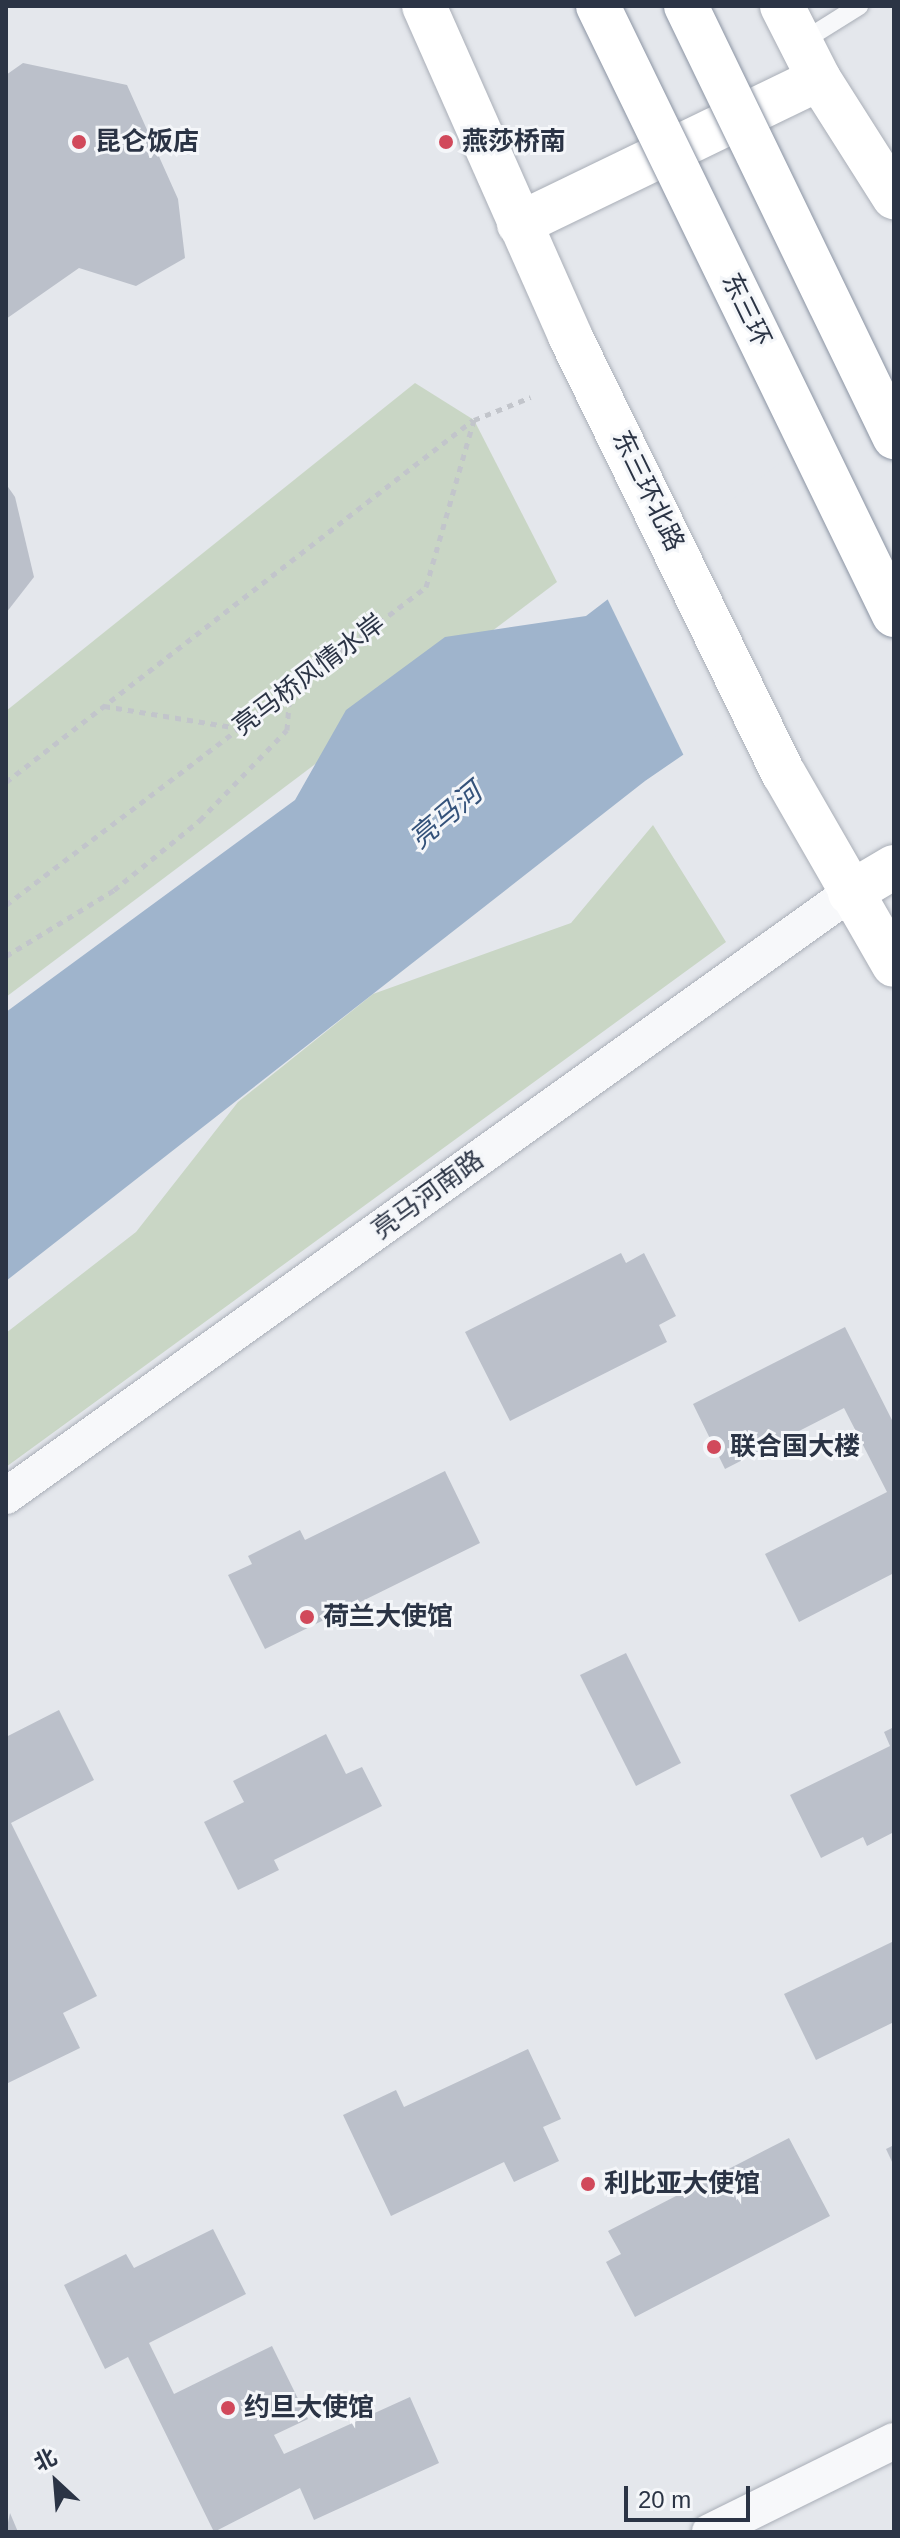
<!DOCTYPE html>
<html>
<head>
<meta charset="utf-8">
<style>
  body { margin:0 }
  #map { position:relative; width:900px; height:2538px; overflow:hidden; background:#e4e7ec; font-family:Arial,"Noto Sans SC",sans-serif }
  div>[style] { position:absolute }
  .green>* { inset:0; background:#c9d6c5 }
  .water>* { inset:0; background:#9fb4cc }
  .pier>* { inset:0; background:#e4e7ec }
  .building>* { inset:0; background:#bbc0ca }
  .path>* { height:5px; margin-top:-2.5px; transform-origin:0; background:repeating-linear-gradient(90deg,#c2c5cb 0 6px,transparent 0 12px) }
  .roads { filter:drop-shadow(0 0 2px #a9aeb7) drop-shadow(0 0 2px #a9aeb7) }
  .lane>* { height:18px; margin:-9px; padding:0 9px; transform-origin:9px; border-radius:9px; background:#f7f8fa }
  .street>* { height:36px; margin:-18px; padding:0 18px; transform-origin:18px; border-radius:18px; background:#f7f8fa }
  .secondary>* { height:44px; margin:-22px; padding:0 22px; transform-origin:22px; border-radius:22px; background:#fff }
  .bridges { filter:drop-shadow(0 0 2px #8b94a3) drop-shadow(0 0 2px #8b94a3) }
  .highway-bridge>* { height:44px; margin:-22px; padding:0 22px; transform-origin:22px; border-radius:22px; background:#fff }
  .dots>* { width:22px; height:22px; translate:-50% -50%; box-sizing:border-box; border:4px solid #f4f6f9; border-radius:50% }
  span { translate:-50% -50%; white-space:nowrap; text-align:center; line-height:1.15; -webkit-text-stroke:6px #f4f6f9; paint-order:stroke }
  .poi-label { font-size:26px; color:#2b3445; font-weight:700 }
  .left { translate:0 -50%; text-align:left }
  .street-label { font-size:26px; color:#2b3445 }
  .water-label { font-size:28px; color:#34527a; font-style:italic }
  .frame { position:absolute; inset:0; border:8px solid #2b3445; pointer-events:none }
  .north { position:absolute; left:16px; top:2442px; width:80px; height:80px; -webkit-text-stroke:6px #f4f6f9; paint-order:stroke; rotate:334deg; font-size:22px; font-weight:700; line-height:32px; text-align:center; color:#2b3445 }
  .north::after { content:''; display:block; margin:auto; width:28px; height:36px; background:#2b3445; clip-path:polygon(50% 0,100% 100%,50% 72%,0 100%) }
  .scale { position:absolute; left:624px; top:2486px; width:126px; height:36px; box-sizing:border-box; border:4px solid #2b3445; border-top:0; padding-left:10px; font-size:24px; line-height:28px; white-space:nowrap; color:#2b3445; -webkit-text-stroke:6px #f4f6f9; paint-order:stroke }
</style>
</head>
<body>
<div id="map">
  <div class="green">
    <i style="clip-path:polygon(415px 383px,474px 420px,557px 582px,6px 997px,6px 711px)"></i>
    <i style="clip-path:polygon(653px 825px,726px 942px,6px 1467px,6px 1333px,136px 1232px,238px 1102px,373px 994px,571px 923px)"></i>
  </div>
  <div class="water">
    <i style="clip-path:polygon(894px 380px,894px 610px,645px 781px,6px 1281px,6px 1012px,295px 800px,346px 710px,445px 637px,586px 616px)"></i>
  </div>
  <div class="pier">
    <i style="clip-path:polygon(894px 376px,894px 614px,685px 758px,606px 596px)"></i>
  </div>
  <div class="building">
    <i style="clip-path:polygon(23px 63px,127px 85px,178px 199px,185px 258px,136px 286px,79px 268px,6px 319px,6px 75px)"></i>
    <i style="clip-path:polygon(6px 484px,15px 497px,34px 577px,6px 613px)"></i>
    <i style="clip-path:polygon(621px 1253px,626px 1263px,644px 1253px,676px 1316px,659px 1325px,667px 1342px,510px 1421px,465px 1332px)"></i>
    <i style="clip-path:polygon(845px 1327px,894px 1424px,894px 1573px,799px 1622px,765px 1554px,887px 1492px,844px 1408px,725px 1469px,693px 1404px)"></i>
    <i style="clip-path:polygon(445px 1471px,480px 1543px,265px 1649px,228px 1575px,252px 1564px,248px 1556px,300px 1530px,305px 1540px)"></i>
    <i style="clip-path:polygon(626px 1653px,681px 1763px,636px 1786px,580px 1675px)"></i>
    <i style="clip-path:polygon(59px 1710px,94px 1780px,11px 1823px,97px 1996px,63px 2013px,80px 2048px,6px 2084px,6px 1737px)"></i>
    <i style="clip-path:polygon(894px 1727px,894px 1832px,867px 1846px,863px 1837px,821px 1858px,790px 1795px,890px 1746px,884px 1732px)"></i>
    <i style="clip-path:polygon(326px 1734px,346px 1774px,362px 1767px,382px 1806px,274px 1860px,279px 1870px,238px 1890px,204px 1822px,244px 1802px,233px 1781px)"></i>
    <i style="clip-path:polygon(894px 1941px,894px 2022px,816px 2060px,784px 1994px)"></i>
    <i style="clip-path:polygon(528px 2049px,561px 2119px,543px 2127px,559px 2161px,514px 2182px,504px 2162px,391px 2216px,343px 2115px,396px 2090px,404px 2107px)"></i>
    <i style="clip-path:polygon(789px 2138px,830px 2216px,635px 2317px,606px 2262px,621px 2254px,608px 2231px)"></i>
    <i style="clip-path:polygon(894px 2145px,894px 2166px,886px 2149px)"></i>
    <i style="clip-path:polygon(213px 2229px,246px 2294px,149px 2343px,174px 2394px,272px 2346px,308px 2419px,274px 2435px,284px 2454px,410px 2397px,439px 2463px,314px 2520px,300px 2488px,214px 2532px,128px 2357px,105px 2369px,64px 2285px,126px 2254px,134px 2268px)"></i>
    <i style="clip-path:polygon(10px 2513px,18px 2532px,6px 2532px)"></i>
  </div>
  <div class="path">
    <i style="left:104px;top:706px;width:136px;rotate:9.3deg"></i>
    <i style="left:6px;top:782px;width:591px;rotate:-37.78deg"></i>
    <i style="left:6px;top:905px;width:527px;rotate:-37.13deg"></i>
    <i style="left:426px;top:587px;width:174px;rotate:-74deg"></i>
    <i style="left:474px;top:420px;width:61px;rotate:-22deg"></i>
    <i style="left:6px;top:956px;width:127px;rotate:-31.4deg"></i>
    <i style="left:114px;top:890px;width:111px;rotate:-39.1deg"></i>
    <i style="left:200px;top:820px;width:125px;rotate:-46deg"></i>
    <i style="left:287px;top:730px;width:40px;rotate:-85.7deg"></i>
  </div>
  <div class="roads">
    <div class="lane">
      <i style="left:800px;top:43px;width:70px;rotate:-32.1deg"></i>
    </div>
    <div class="street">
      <i style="left:6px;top:1496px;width:1037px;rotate:-35.54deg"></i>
      <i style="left:710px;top:2532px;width:205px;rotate:-26.3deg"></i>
    </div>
    <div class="secondary">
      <i style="left:424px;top:6px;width:361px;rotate:66.1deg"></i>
      <i style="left:570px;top:336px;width:487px;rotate:64deg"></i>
      <i style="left:784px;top:774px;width:220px;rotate:60.1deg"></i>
      <i style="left:782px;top:6px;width:82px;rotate:63.1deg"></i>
      <i style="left:819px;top:79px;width:140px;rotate:57.6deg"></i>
      <i style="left:519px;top:224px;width:333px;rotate:-25.8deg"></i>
      <i style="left:850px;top:893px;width:51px;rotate:-30.6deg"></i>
    </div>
  </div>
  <div class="bridges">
    <div class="highway-bridge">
      <i style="left:598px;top:6px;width:677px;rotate:64.08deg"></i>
      <i style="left:686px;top:6px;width:479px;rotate:64.2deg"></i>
    </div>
  </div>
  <div class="dots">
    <i style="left:79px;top:142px;background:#d1495b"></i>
    <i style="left:446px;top:142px;background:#d1495b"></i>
    <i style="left:714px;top:1447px;background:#d1495b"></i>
    <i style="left:307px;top:1617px;background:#d1495b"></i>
    <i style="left:588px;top:2184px;background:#d1495b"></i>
    <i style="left:228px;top:2408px;background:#d1495b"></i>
  </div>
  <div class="poi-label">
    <span class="left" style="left:95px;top:142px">昆仑饭店</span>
    <span class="left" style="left:462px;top:142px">燕莎桥南</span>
    <span class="left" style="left:730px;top:1447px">联合国大楼</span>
    <span class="left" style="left:323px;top:1617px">荷兰大使馆</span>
    <span class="left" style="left:604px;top:2184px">利比亚大使馆</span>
    <span class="left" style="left:244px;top:2408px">约旦大使馆</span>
  </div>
  <div class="street-label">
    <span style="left:746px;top:310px;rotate:64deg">东三环</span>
    <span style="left:648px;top:491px;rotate:64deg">东三环北路</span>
    <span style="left:309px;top:675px;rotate:-37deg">亮马桥风情水岸</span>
    <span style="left:428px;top:1195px;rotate:-36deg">亮马河南路</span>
  </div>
  <div class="water-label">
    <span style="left:446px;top:816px;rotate:-40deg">亮马河</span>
  </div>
  <div class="frame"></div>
  <div class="north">北</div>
  <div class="scale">20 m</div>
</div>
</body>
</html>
